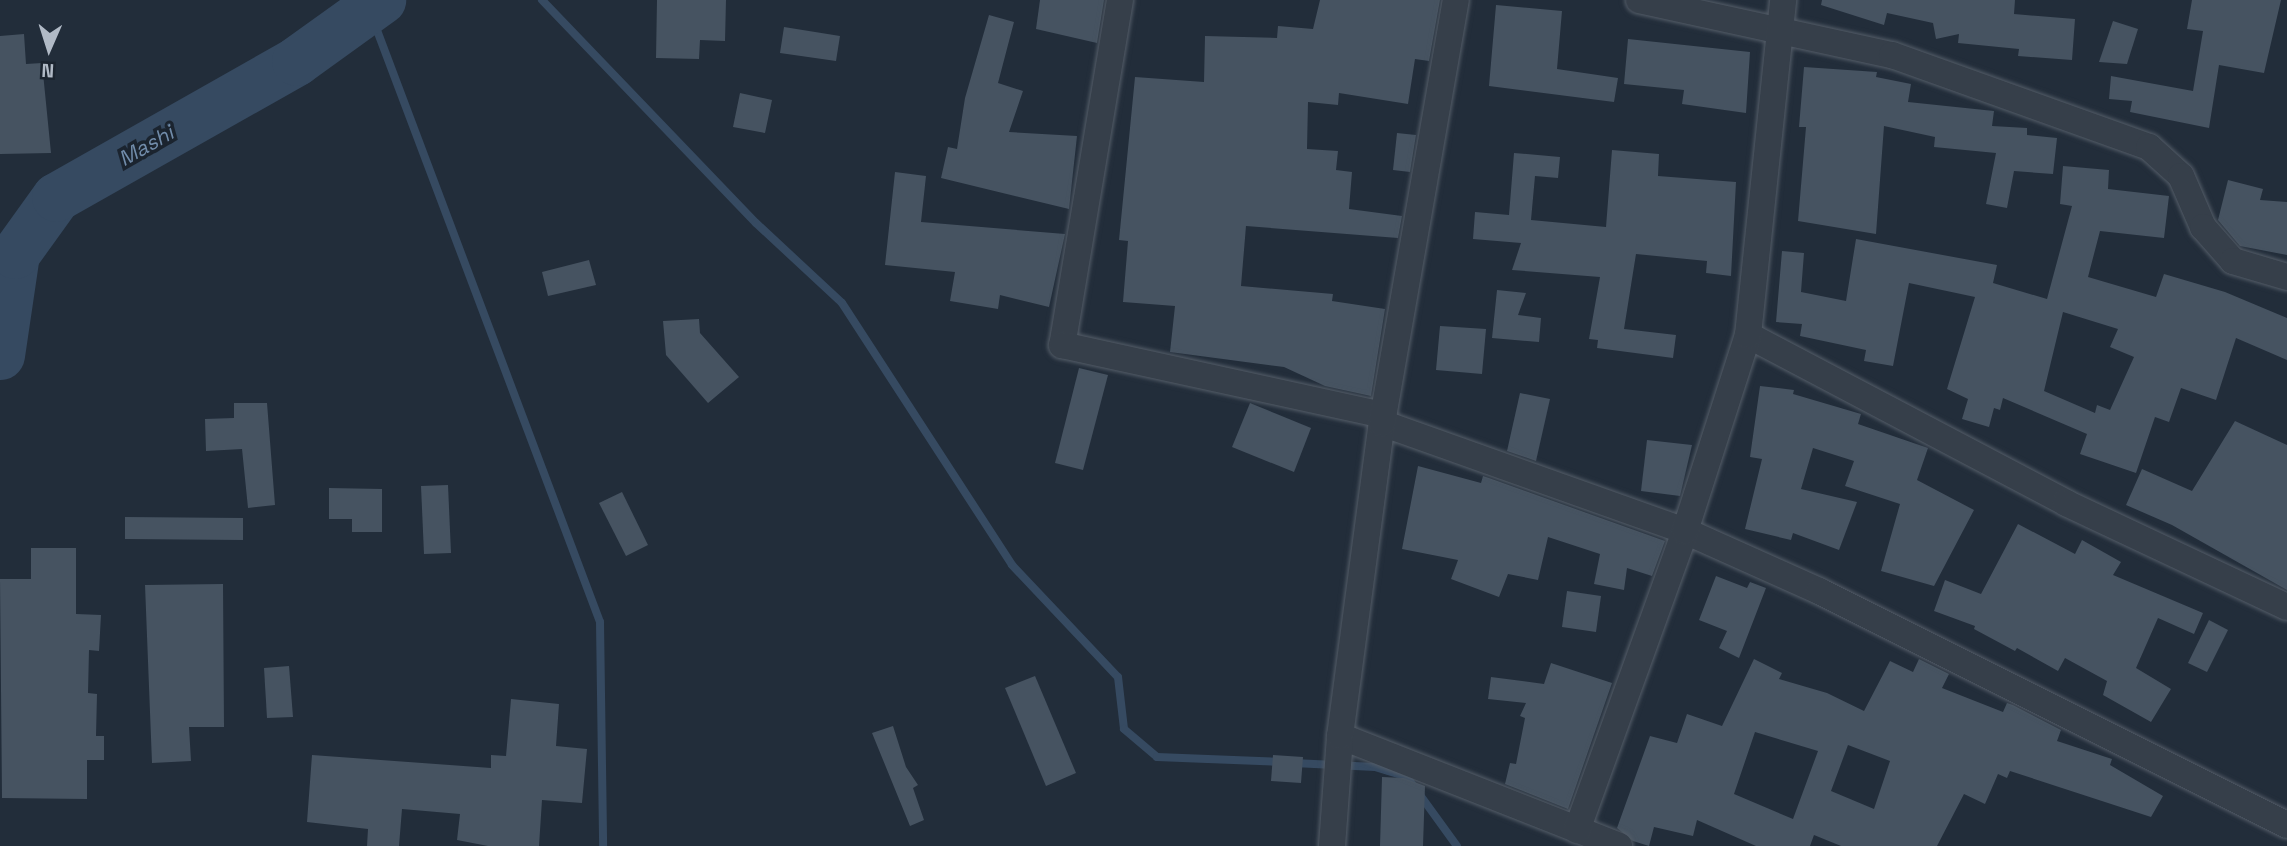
<!DOCTYPE html>
<html>
<head>
<meta charset="utf-8">
<style>
  body { margin:0 }
  #map { position:relative; width:2287px; height:846px; overflow:hidden; background:#222d3a; font-family:"Space Grotesk",sans-serif }
  div>[style] { position:absolute }
  .stream>* { height:8px; margin:-4px; padding:0 4px; transform-origin:4px; border-radius:4px; background:#364a61 }
  .river>* { height:49px; margin:-24.5px; padding:0 24.5px; transform-origin:24.5px; border-radius:24.5px; background:#364a61 }
  .building>* { inset:0; background:#465361 }
  .roads { filter:drop-shadow(0 0 2px #545d68) drop-shadow(0 0 2px #545d68) }
  .minor>* { height:26px; margin:-13px; padding:0 13px; transform-origin:13px; border-radius:13px; background:#363f4a }
  span { translate:-50% -50%; white-space:nowrap; text-align:center; line-height:1.15; -webkit-text-stroke:7px #1b242f; paint-order:stroke }
  .water-label { font-size:21px; color:#718caa; font-style:italic }
  .north { position:absolute; left:14px; top:14px; width:70px; height:70px; -webkit-text-stroke:5px #1b242f; paint-order:stroke; rotate:183deg; font-size:19px; font-weight:700; line-height:28px; text-align:center; color:#b1bac6 }
  .north::after { content:''; display:block; margin:auto; width:24px; height:32px; background:#b1bac6; clip-path:polygon(50% 0,100% 100%,50% 72%,0 100%) }
</style>
</head>
<body>
<div id="map">
  <div class="stream">
    <i style="left:542px;top:0;width:309px;rotate:46.2deg"></i>
    <i style="left:756px;top:223px;width:117px;rotate:42.9deg"></i>
    <i style="left:842px;top:303px;width:312px;rotate:57deg"></i>
    <i style="left:1012px;top:565px;width:154px;rotate:46.6deg"></i>
    <i style="left:1118px;top:677px;width:52px;rotate:83.4deg"></i>
    <i style="left:1124px;top:729px;width:43px;rotate:40.3deg"></i>
    <i style="left:1157px;top:757px;width:124px;rotate:2.3deg"></i>
    <i style="left:369px;top:9px;width:655px;rotate:69.35deg"></i>
    <i style="left:600px;top:622px;width:224px;rotate:89.2deg"></i>
    <i style="left:1294px;top:763px;width:81px;rotate:2.8deg"></i>
    <i style="left:1375px;top:767px;width:34px;rotate:17deg"></i>
    <i style="left:1407px;top:777px;width:85px;rotate:54.1deg"></i>
  </div>
  <div class="river">
    <i style="left:0;top:355px;width:102px;rotate:-81.6deg"></i>
    <i style="left:15px;top:254px;width:70px;rotate:-54.3deg"></i>
    <i style="left:56px;top:197px;width:276px;rotate:-29.5deg"></i>
    <i style="left:296px;top:61px;width:105px;rotate:-35.7deg"></i>
  </div>
  <div class="building">
    <i style="clip-path:polygon(657px 0,726px 0,725px 41px,700px 40px,699px 59px,656px 58px)"></i>
    <i style="clip-path:polygon(1040px 0,1104px 0,1097px 43px,1036px 29px)"></i>
    <i style="clip-path:polygon(1320px 0,1440px 0,1429px 61px,1415px 59px,1408px 104px,1339px 93px,1338px 105px,1308px 102px,1307px 149px,1338px 151px,1336px 170px,1352px 172px,1349px 209px,1402px 216px,1398px 238px,1246px 226px,1241px 286px,1333px 294px,1332px 301px,1385px 309px,1371px 396px,1325px 386px,1284px 367px,1170px 352px,1175px 306px,1123px 302px,1128px 241px,1119px 240px,1135px 77px,1204px 82px,1205px 36px,1277px 38px,1278px 26px,1313px 29px)"></i>
    <i style="clip-path:polygon(1822px 0,2015px 0,2014px 14px,2075px 19px,2072px 60px,2018px 56px,2019px 49px,1958px 43px,1959px 34px,1936px 39px,1933px 23px,1887px 13px,1884px 25px,1821px 5px)"></i>
    <i style="clip-path:polygon(2192px 0,2281px 0,2264px 73px,2219px 65px,2209px 128px,2130px 112px,2132px 101px,2109px 99px,2111px 76px,2193px 91px,2203px 31px,2187px 29px)"></i>
    <i style="clip-path:polygon(1496px 5px,1562px 11px,1557px 69px,1618px 78px,1614px 102px,1489px 86px)"></i>
    <i style="clip-path:polygon(989px 15px,1014px 22px,998px 83px,1023px 91px,1009px 132px,1077px 136px,1069px 209px,941px 178px,948px 147px,957px 149px,965px 98px)"></i>
    <i style="clip-path:polygon(2113px 21px,2138px 29px,2127px 64px,2099px 62px)"></i>
    <i style="clip-path:polygon(784px 27px,840px 36px,836px 61px,780px 53px)"></i>
    <i style="clip-path:polygon(24px 34px,26px 64px,42px 63px,51px 153px,0 154px,0 36px)"></i>
    <i style="clip-path:polygon(1628px 39px,1750px 52px,1746px 113px,1682px 104px,1684px 90px,1624px 84px)"></i>
    <i style="clip-path:polygon(1804px 67px,1877px 72px,1876px 77px,1911px 84px,1908px 102px,1994px 111px,1992px 126px,2027px 128px,2027px 135px,2057px 138px,2053px 174px,2014px 171px,2007px 208px,1986px 204px,1996px 153px,1934px 147px,1935px 137px,1884px 126px,1876px 234px,1798px 221px,1806px 127px,1799px 127px)"></i>
    <i style="clip-path:polygon(740px 93px,772px 100px,765px 133px,733px 127px)"></i>
    <i style="clip-path:polygon(1397px 133px,1416px 135px,1410px 172px,1393px 170px)"></i>
    <i style="clip-path:polygon(1612px 150px,1659px 154px,1658px 176px,1736px 182px,1731px 276px,1706px 273px,1707px 261px,1636px 254px,1624px 329px,1676px 335px,1673px 358px,1597px 348px,1598px 340px,1589px 339px,1600px 277px,1512px 270px,1521px 243px,1473px 239px,1475px 212px,1509px 215px,1514px 153px,1560px 157px,1558px 178px,1535px 176px,1531px 220px,1606px 227px)"></i>
    <i style="clip-path:polygon(evenodd,2063px 166px,2109px 170px,2108px 189px,2169px 196px,2164px 238px,2100px 231px,2088px 277px,2156px 297px,2164px 274px,2225px 292px,2287px 318px,2287px 360px,2236px 338px,2216px 400px,2181px 388px,2169px 422px,2155px 417px,2136px 473px,2080px 454px,2087px 434px,2003px 398px,2000px 410px,1994px 408px,1989px 427px,1962px 419px,1968px 399px,1947px 389px,1975px 297px,1909px 283px,1893px 366px,1864px 361px,1866px 350px,1800px 336px,1802px 324px,1776px 322px,1782px 251px,1804px 253px,1801px 292px,1846px 301px,1856px 239px,1997px 265px,1993px 283px,2047px 299px,2072px 206px,2060px 204px,2063px 166px,2063px 312px,2118px 329px,2110px 347px,2134px 357px,2110px 410px,2097px 405px,2095px 413px,2044px 391px,2063px 312px)"></i>
    <i style="clip-path:polygon(895px 172px,926px 176px,921px 222px,1065px 234px,1049px 307px,1000px 295px,998px 309px,950px 301px,955px 272px,885px 265px)"></i>
    <i style="clip-path:polygon(2228px 180px,2263px 189px,2260px 200px,2287px 202px,2287px 255px,2240px 246px,2218px 220px)"></i>
    <i style="clip-path:polygon(589px 260px,596px 285px,548px 296px,542px 272px)"></i>
    <i style="clip-path:polygon(1497px 290px,1526px 293px,1518px 315px,1541px 318px,1539px 342px,1492px 338px)"></i>
    <i style="clip-path:polygon(699px 319px,700px 333px,739px 377px,708px 403px,666px 355px,663px 321px)"></i>
    <i style="clip-path:polygon(1440px 326px,1486px 329px,1482px 374px,1436px 370px)"></i>
    <i style="clip-path:polygon(1079px 368px,1108px 375px,1083px 470px,1055px 463px)"></i>
    <i style="clip-path:polygon(1760px 386px,1794px 390px,1793px 394px,1861px 414px,1858px 424px,1928px 448px,1917px 480px,1974px 510px,1934px 586px,1881px 571px,1900px 504px,1845px 486px,1854px 461px,1813px 448px,1801px 489px,1857px 502px,1839px 550px,1793px 533px,1791px 540px,1745px 529px,1762px 459px,1750px 457px)"></i>
    <i style="clip-path:polygon(1520px 393px,1550px 399px,1536px 461px,1507px 451px)"></i>
    <i style="clip-path:polygon(234px 403px,267px 403px,275px 505px,248px 508px,242px 449px,206px 451px,205px 419px,234px 418px)"></i>
    <i style="clip-path:polygon(1250px 403px,1311px 428px,1294px 472px,1232px 447px)"></i>
    <i style="clip-path:polygon(2235px 421px,2287px 445px,2287px 590px,2172px 525px,2126px 505px,2142px 469px,2192px 491px)"></i>
    <i style="clip-path:polygon(1647px 440px,1692px 445px,1680px 496px,1641px 491px)"></i>
    <i style="clip-path:polygon(1418px 466px,1481px 483px,1483px 476px,1489px 478px,1665px 541px,1652px 576px,1627px 568px,1624px 590px,1594px 584px,1600px 554px,1548px 537px,1538px 580px,1508px 574px,1499px 597px,1451px 579px,1458px 560px,1402px 549px)"></i>
    <i style="clip-path:polygon(448px 485px,451px 553px,424px 554px,421px 486px)"></i>
    <i style="clip-path:polygon(329px 488px,382px 489px,382px 532px,352px 532px,352px 519px,329px 519px)"></i>
    <i style="clip-path:polygon(622px 492px,648px 545px,626px 556px,599px 503px)"></i>
    <i style="clip-path:polygon(125px 517px,243px 518px,243px 540px,125px 539px)"></i>
    <i style="clip-path:polygon(2018px 524px,2075px 554px,2082px 540px,2121px 562px,2113px 575px,2203px 613px,2194px 634px,2158px 618px,2136px 668px,2171px 689px,2151px 722px,2103px 695px,2107px 681px,2065px 658px,2058px 671px,2017px 648px,2015px 651px,1974px 629px,1975px 626px,1934px 611px,1945px 580px,1981px 594px)"></i>
    <i style="clip-path:polygon(31px 548px,76px 548px,76px 614px,101px 615px,99px 651px,89px 650px,88px 693px,97px 694px,96px 736px,104px 736px,104px 760px,87px 760px,87px 799px,2px 798px,0 579px,31px 579px)"></i>
    <i style="clip-path:polygon(1716px 576px,1747px 588px,1750px 582px,1766px 588px,1739px 658px,1719px 648px,1727px 631px,1699px 620px)"></i>
    <i style="clip-path:polygon(223px 584px,224px 727px,189px 727px,191px 761px,152px 763px,145px 585px)"></i>
    <i style="clip-path:polygon(1567px 591px,1601px 596px,1596px 632px,1562px 627px)"></i>
    <i style="clip-path:polygon(2209px 620px,2228px 630px,2207px 672px,2188px 663px)"></i>
    <i style="clip-path:polygon(evenodd,1754px 659px,1782px 673px,1779px 679px,1827px 693px,1864px 711px,1890px 661px,1913px 672px,1919px 659px,1949px 674px,1942px 688px,2003px 712px,2007px 703px,2013px 705px,2061px 730px,2057px 741px,2112px 759px,2110px 765px,2163px 796px,2151px 817px,2010px 771px,2007px 778px,1998px 774px,1985px 804px,1964px 794px,1937px 846px,1841px 846px,1814px 835px,1810px 846px,1756px 846px,1697px 820px,1693px 836px,1654px 827px,1649px 846px,1633px 841px,1617px 828px,1650px 736px,1677px 743px,1687px 714px,1722px 726px,1754px 659px,1755px 732px,1818px 751px,1793px 819px,1734px 794px,1755px 732px,1754px 659px,1848px 745px,1890px 761px,1874px 809px,1831px 791px,1848px 745px)"></i>
    <i style="clip-path:polygon(1551px 663px,1612px 683px,1568px 809px,1505px 784px,1510px 763px,1516px 764px,1525px 718px,1520px 716px,1526px 703px,1488px 699px,1491px 677px,1544px 684px)"></i>
    <i style="clip-path:polygon(289px 666px,293px 717px,267px 718px,264px 668px)"></i>
    <i style="clip-path:polygon(1035px 676px,1076px 773px,1046px 786px,1005px 688px)"></i>
    <i style="clip-path:polygon(511px 699px,559px 704px,556px 746px,587px 749px,582px 803px,542px 800px,539px 846px,488px 846px,457px 840px,460px 814px,402px 809px,399px 846px,367px 846px,368px 829px,307px 822px,312px 755px,491px 768px,491px 755px,506px 756px)"></i>
    <i style="clip-path:polygon(893px 726px,906px 767px,918px 785px,913px 788px,924px 820px,910px 826px,872px 733px)"></i>
    <i style="clip-path:polygon(1273px 755px,1303px 757px,1301px 783px,1271px 781px)"></i>
    <i style="clip-path:polygon(1382px 777px,1404px 778px,1425px 786px,1423px 846px,1380px 846px)"></i>
  </div>
  <div class="roads">
    <div class="minor">
      <i style="left:1120px;top:0;width:350px;rotate:99.5deg"></i>
      <i style="left:1062px;top:345px;width:329px;rotate:12.3deg"></i>
      <i style="left:1639px;top:0;width:259px;rotate:12.3deg"></i>
      <i style="left:1892px;top:55px;width:273px;rotate:19.7deg"></i>
      <i style="left:2149px;top:147px;width:43px;rotate:42.2deg"></i>
      <i style="left:2181px;top:176px;width:56px;rotate:66.7deg"></i>
      <i style="left:2203px;top:227px;width:45px;rotate:48.6deg"></i>
      <i style="left:2233px;top:261px;width:56px;rotate:16.5deg"></i>
      <i style="left:1748px;top:335px;width:360px;rotate:27.8deg"></i>
      <i style="left:2066px;top:503px;width:244px;rotate:25.2deg"></i>
      <i style="left:1382px;top:423px;width:322px;rotate:19.6deg"></i>
      <i style="left:1685px;top:531px;width:147px;rotate:24.1deg"></i>
      <i style="left:1819px;top:591px;width:523px;rotate:26.57deg"></i>
      <i style="left:1340px;top:736px;width:300px;rotate:21.5deg"></i>
      <i style="left:1577px;top:830px;width:318px;rotate:-70.1deg"></i>
      <i style="left:1685px;top:531px;width:206px;rotate:-72.2deg"></i>
      <i style="left:1748px;top:335px;width:337px;rotate:-84deg"></i>
      <i style="left:1332px;top:846px;width:110px;rotate:-85.8deg"></i>
      <i style="left:1340px;top:736px;width:316px;rotate:-82.4deg"></i>
      <i style="left:1382px;top:423px;width:429px;rotate:-80.1deg"></i>
    </div>
  </div>
  <div class="water-label">
    <span style="left:146px;top:146px;rotate:-30deg">Mashi</span>
  </div>
  <div class="north">N</div>
</div>
</body>
</html>
